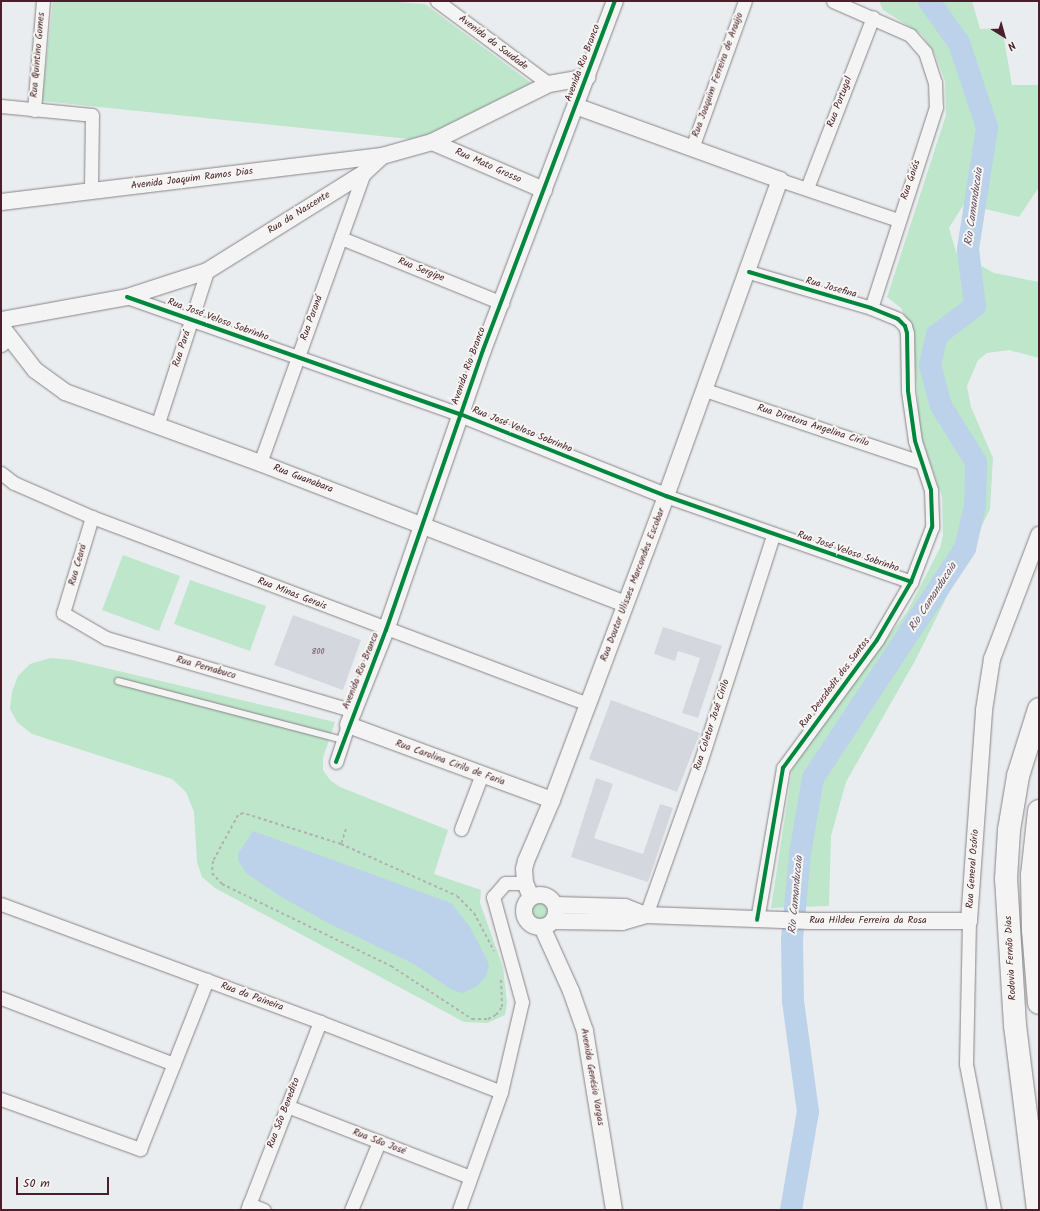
<!DOCTYPE html>
<html>
<head>
<meta charset="utf-8">
<style>
  body { margin:0 }
  #map { position:relative; width:1040px; height:1211px; overflow:hidden; background:#eaedf0; font-family:Kalam,sans-serif }
  div>[style] { position:absolute }
  .green>* { inset:0; background:#bde6cb }
  .round { border-radius:50% }
  .water>* { inset:0; background:#bbd2ea }
  .river>* { height:22px; margin:-11px; padding:0 11px; transform-origin:11px; border-radius:11px; background:#bbd2ea }
  .building>* { inset:0; background:#d5d7df }
  .path>* { height:2px; margin-top:-1px; transform-origin:0; background:repeating-linear-gradient(90deg,#b4b1b1 0 3px,transparent 0 6px) }
  .roads { filter:drop-shadow(0 0 1px #8a8387) drop-shadow(0 0 1px #8a8387) }
  .service>* { height:6px; margin:-3px; padding:0 3px; transform-origin:3px; border-radius:3px; background:#f3f4f3 }
  .minor>* { height:13px; margin:-6.5px; padding:0 6.5px; transform-origin:6.5px; border-radius:6.5px; background:#f3f4f3 }
  .tertiary>* { height:16px; margin:-8px; padding:0 8px; transform-origin:8px; border-radius:8px; background:#f3f4f3 }
  .tertiary>.ring { margin:-8px; padding:0; box-sizing:content-box; background:none; border:16px solid #f3f4f3; border-radius:50% }
  .motorway>* { height:22px; margin:-11px; padding:0 11px; transform-origin:11px; border-radius:11px; background:#f3f4f3 }
  .cycleway>* { height:4px; margin:-2px; padding:0 2px; transform-origin:2px; border-radius:2px; background:#00873e }
  span { translate:-50% -50%; white-space:nowrap; text-align:center; line-height:1.15; -webkit-text-stroke:4px #f6f6f2; paint-order:stroke }
  .number-label { font-size:8px; color:#6f505b }
  .number-label span { -webkit-text-stroke-width:0 }
  .street-label { font-size:10px; color:#4a1f2b }
  .water-label { font-size:11px; color:#665164; font-style:italic }
  .frame { position:absolute; inset:0; border:2px solid #4a1f2b; pointer-events:none }
  .north { position:absolute; left:984px; top:16px; width:40px; height:40px; -webkit-text-stroke:3px #f6f6f2; paint-order:stroke; rotate:143deg; font-size:11px; font-weight:700; line-height:16px; text-align:center; color:#4a1f2b }
  .north::after { content:''; display:block; margin:auto; width:14px; height:18px; background:#4a1f2b; clip-path:polygon(50% 0,100% 100%,50% 72%,0 100%) }
  .scale { position:absolute; left:16px; top:1177px; width:93px; height:18px; box-sizing:border-box; border:2px solid #4a1f2b; border-top:0; padding-left:5px; font-size:12px; line-height:14px; white-space:nowrap; color:#4a1f2b; -webkit-text-stroke:3px #f6f6f2; paint-order:stroke }
</style>
</head>
<body>
<div id="map">
  <div class="green">
    <i style="clip-path:polygon(53px 1px,382px 1px,425px 4px,531px 83px,430px 134px,409px 139px,42px 101px)"></i>
    <i style="clip-path:polygon(879px 1px,972px 1px,980px 29px,1002px 28px,1012px 85px,1039px 85px,1039px 187px,1019px 217px,964px 204px,949px 228px,956px 252px,994px 273px,1039px 282px,1039px 358px,1009px 350px,987px 353px,978px 360px,967px 386px,971px 407px,993px 458px,990px 509px,916px 659px,846px 782px,831px 836px,829px 906px,771px 908px,792px 770px,811px 737px,907px 612px,940px 548px,943px 535px,942px 496px,920px 435px,913px 332px,901px 308px,887px 297px,946px 115px,945px 81px,934px 52px,921px 34px,883px 10px)"></i>
    <i style="clip-path:polygon(123px 555px,180px 576px,159px 631px,102px 610px)"></i>
    <i style="clip-path:polygon(190px 580px,266px 606px,250px 651px,174px 624px)"></i>
    <i style="clip-path:polygon(50px 658px,72px 660px,335px 722px,323px 758px,323px 770px,330px 780px,340px 787px,448px 830px,434px 874px,481px 890px,480px 903px,503px 967px,507px 1003px,505px 1015px,487px 1023px,464px 1022px,215px 888px,202px 877px,197px 862px,194px 812px,186px 792px,172px 779px,32px 734px,17px 722px,10px 709px,12px 692px,18px 676px,30px 664px)"></i>
    <i class="round" style="left:529px;top:900px;width:22px;height:22px"></i>
  </div>
  <div class="water">
    <i style="clip-path:polygon(253px 831px,451px 903px,470px 927px,485px 956px,489px 965px,486px 976px,477px 986px,463px 993px,452px 990px,414px 964px,326px 922px,280px 896px,246px 873px,238px 860px,238px 854px)"></i>
  </div>
  <div class="river">
    <i style="left:791px;top:1210px;width:99px;rotate:-80.2deg"></i>
    <i style="left:808px;top:1112px;width:112px;rotate:-97.7deg"></i>
    <i style="left:793px;top:1001px;width:61px;rotate:-90.9deg"></i>
    <i style="left:792px;top:940px;width:86px;rotate:-84.7deg"></i>
    <i style="left:800px;top:854px;width:77px;rotate:-80.3deg"></i>
    <i style="left:813px;top:778px;width:276px;rotate:-56.5deg"></i>
    <i style="left:965px;top:548px;width:43px;rotate:-76.6deg"></i>
    <i style="left:975px;top:506px;width:44px;rotate:-88.7deg"></i>
    <i style="left:976px;top:462px;width:66px;rotate:-122deg"></i>
    <i style="left:941px;top:406px;width:42px;rotate:-105deg"></i>
    <i style="left:930px;top:365px;width:31px;rotate:-77deg"></i>
    <i style="left:937px;top:335px;width:48px;rotate:-37.3deg"></i>
    <i style="left:975px;top:306px;width:57px;rotate:-97deg"></i>
    <i style="left:968px;top:249px;width:123px;rotate:-81.1deg"></i>
    <i style="left:987px;top:127px;width:89px;rotate:-108.4deg"></i>
    <i style="left:959px;top:43px;width:52px;rotate:-125.5deg"></i>
  </div>
  <div class="building">
    <i style="clip-path:polygon(293px 615px,361px 640px,343px 690px,274px 665px)"></i>
    <i style="clip-path:polygon(663px 627px,722px 646px,698px 718px,682px 713px,700px 658px,678px 651px,675px 661px,654px 654px)"></i>
    <i style="clip-path:polygon(611px 700px,700px 733px,677px 792px,589px 759px)"></i>
    <i style="clip-path:polygon(596px 778px,613px 784px,594px 838px,643px 854px,660px 804px,673px 808px,648px 882px,571px 857px)"></i>
  </div>
  <div class="path">
    <i style="left:346px;top:829px;width:16px;rotate:108deg"></i>
    <i style="left:341px;top:844px;width:127px;rotate:24.1deg"></i>
    <i style="left:457px;top:896px;width:24px;rotate:45deg"></i>
    <i style="left:474px;top:913px;width:43px;rotate:62.2deg"></i>
    <i style="left:341px;top:844px;width:103px;rotate:-162.4deg"></i>
    <i style="left:243px;top:813px;width:5px;rotate:158deg"></i>
    <i style="left:238px;top:815px;width:52px;rotate:118.5deg"></i>
    <i style="left:213px;top:861px;width:12px;rotate:95deg"></i>
    <i style="left:212px;top:873px;width:15px;rotate:48deg"></i>
    <i style="left:222px;top:884px;width:188px;rotate:25.9deg"></i>
    <i style="left:391px;top:966px;width:97px;rotate:33.2deg"></i>
    <i style="left:472px;top:1019px;width:16px"></i>
    <i style="left:488px;top:1019px;width:9px;rotate:-27deg"></i>
    <i style="left:496px;top:1015px;width:10px;rotate:-53deg"></i>
    <i style="left:502px;top:1007px;width:28px;rotate:-92deg"></i>
  </div>
  <div class="roads">
    <div class="service">
      <i style="left:118px;top:681px;width:233px;rotate:14.7deg"></i>
    </div>
    <div class="minor">
      <i style="left:437px;top:1px;width:139px;rotate:36.5deg"></i>
      <i style="left:833px;top:1px;width:84px;rotate:23.8deg"></i>
      <i style="left:910px;top:35px;width:23px;rotate:49deg"></i>
      <i style="left:925px;top:52px;width:32px;rotate:72deg"></i>
      <i style="left:935px;top:82px;width:25px;rotate:88deg"></i>
      <i style="left:936px;top:107px;width:211px;rotate:107.9deg"></i>
      <i style="left:1px;top:106px;width:91px;rotate:5.6deg"></i>
      <i style="left:92px;top:115px;width:76px;rotate:90.8deg"></i>
      <i style="left:34px;top:110px;width:109px;rotate:-85.3deg"></i>
      <i style="left:692px;top:148px;width:156px;rotate:-70.2deg"></i>
      <i style="left:780px;top:180px;width:125px;rotate:18.7deg"></i>
      <i style="left:807px;top:188px;width:183px;rotate:-68.9deg"></i>
      <i style="left:341px;top:238px;width:174px;rotate:22deg"></i>
      <i style="left:749px;top:272px;width:127px;rotate:16.4deg"></i>
      <i style="left:871px;top:308px;width:29px;rotate:22deg"></i>
      <i style="left:898px;top:319px;width:10px;rotate:45deg"></i>
      <i style="left:905px;top:326px;width:7px;rotate:74deg"></i>
      <i style="left:907px;top:333px;width:58px;rotate:89deg"></i>
      <i style="left:908px;top:391px;width:50px;rotate:82deg"></i>
      <i style="left:915px;top:441px;width:52px;rotate:71.9deg"></i>
      <i style="left:931px;top:490px;width:37px;rotate:88deg"></i>
      <i style="left:932px;top:527px;width:59px;rotate:110.9deg"></i>
      <i style="left:911px;top:582px;width:67px;rotate:120.4deg"></i>
      <i style="left:877px;top:640px;width:159px;rotate:126.3deg"></i>
      <i style="left:783px;top:768px;width:154px;rotate:99.7deg"></i>
      <i style="left:127px;top:297px;width:353px;rotate:19.4deg"></i>
      <i style="left:1px;top:345px;width:11px;rotate:-41deg"></i>
      <i style="left:705px;top:390px;width:227px;rotate:18.5deg"></i>
      <i style="left:157px;top:426px;width:163px;rotate:-72.1deg"></i>
      <i style="left:260px;top:463px;width:308px;rotate:-70.3deg"></i>
      <i style="left:1px;top:473px;width:16px;rotate:38deg"></i>
      <i style="left:14px;top:483px;width:85px;rotate:23.6deg"></i>
      <i style="left:92px;top:517px;width:530px;rotate:20.66deg"></i>
      <i style="left:666px;top:496px;width:260px;rotate:19.3deg"></i>
      <i style="left:92px;top:517px;width:100px;rotate:106.8deg"></i>
      <i style="left:63px;top:613px;width:50px;rotate:30.2deg"></i>
      <i style="left:106px;top:638px;width:259px;rotate:16.4deg"></i>
      <i style="left:336px;top:762px;width:39px;rotate:-72deg"></i>
      <i style="left:461px;top:829px;width:59px;rotate:-69.1deg"></i>
      <i style="left:1px;top:904px;width:340px;rotate:20.3deg"></i>
      <i style="left:320px;top:1022px;width:194px;rotate:21.1deg"></i>
      <i style="left:646px;top:915px;width:158px;rotate:-70.4deg"></i>
      <i style="left:699px;top:766px;width:243px;rotate:-72.2deg"></i>
      <i style="left:969px;top:921px;width:143px;rotate:91.2deg"></i>
      <i style="left:966px;top:1064px;width:149px;rotate:79.1deg"></i>
      <i style="left:1px;top:998px;width:185px;rotate:20.9deg"></i>
      <i style="left:1px;top:1099px;width:148px;rotate:19.8deg"></i>
      <i style="left:140px;top:1149px;width:182px;rotate:-68.4deg"></i>
      <i style="left:287px;top:1106px;width:196px;rotate:21.2deg"></i>
      <i style="left:249px;top:1204px;width:16px;rotate:22deg"></i>
      <i style="left:247px;top:1210px;width:202px;rotate:-68.8deg"></i>
      <i style="left:351px;top:1210px;width:74px;rotate:-67.6deg"></i>
      <i style="left:459px;top:1210px;width:125px;rotate:-70.4deg"></i>
      <i style="left:501px;top:1092px;width:92px;rotate:-76.9deg"></i>
      <i style="left:522px;top:1002px;width:109px;rotate:-105.4deg"></i>
      <i style="left:493px;top:897px;width:18px;rotate:-49deg"></i>
      <i style="left:505px;top:883px;width:20px"></i>
    </div>
    <div class="tertiary">
      <i style="left:432px;top:142px;width:122px;rotate:23.2deg"></i>
      <i style="left:1px;top:202px;width:384px;rotate:-6.9deg"></i>
      <i style="left:1px;top:320px;width:128px;rotate:-10.3deg"></i>
      <i style="left:127px;top:297px;width:84px;rotate:-18deg"></i>
      <i style="left:207px;top:271px;width:185px;rotate:-32deg"></i>
      <i style="left:364px;top:173px;width:25px;rotate:-43deg"></i>
      <i style="left:382px;top:156px;width:52px;rotate:-15.6deg"></i>
      <i style="left:432px;top:142px;width:131px;rotate:-26.4deg"></i>
      <i style="left:549px;top:84px;width:39px;rotate:-10deg"></i>
      <i style="left:1px;top:326px;width:56px;rotate:52.3deg"></i>
      <i style="left:35px;top:370px;width:37px;rotate:36deg"></i>
      <i style="left:65px;top:392px;width:208px;rotate:20deg"></i>
      <i style="left:260px;top:463px;width:391px;rotate:21.1deg"></i>
      <i style="left:460px;top:414px;width:222px;rotate:21.7deg"></i>
      <i style="left:552px;top:800px;width:217px;rotate:-159.8deg"></i>
      <i style="left:348px;top:725px;width:102px;rotate:-68.2deg"></i>
      <i style="left:386px;top:630px;width:296px;rotate:-70.9deg"></i>
      <i style="left:483px;top:350px;width:373px;rotate:-69.3deg"></i>
      <i class="ring" style="left:524px;top:895px;width:16px;height:16px"></i>
      <i style="left:531px;top:897px;width:15px;rotate:-113deg"></i>
      <i style="left:525px;top:883px;width:14px;rotate:-94deg"></i>
      <i style="left:524px;top:869px;width:8px;rotate:-76deg"></i>
      <i style="left:526px;top:861px;width:66px;rotate:-66.9deg"></i>
      <i style="left:552px;top:800px;width:325px;rotate:-69.4deg"></i>
      <i style="left:666px;top:496px;width:336px;rotate:-70.2deg"></i>
      <i style="left:780px;top:180px;width:217px;rotate:-160.1deg"></i>
      <i style="left:556px;top:905px;width:69px;rotate:1.7deg"></i>
      <i style="left:625px;top:907px;width:22px;rotate:21deg"></i>
      <i style="left:553px;top:921px;width:69px;rotate:0.8deg"></i>
      <i style="left:622px;top:922px;width:25px;rotate:-16deg"></i>
      <i style="left:646px;top:915px;width:164px;rotate:2.1deg"></i>
      <i style="left:810px;top:921px;width:159px"></i>
      <i style="left:969px;top:921px;width:212px;rotate:-85.9deg"></i>
      <i style="left:984px;top:710px;width:52px;rotate:-81.1deg"></i>
      <i style="left:992px;top:659px;width:133px;rotate:-69.2deg"></i>
      <i style="left:542px;top:927px;width:70px;rotate:65.6deg"></i>
      <i style="left:571px;top:991px;width:42px;rotate:70.7deg"></i>
      <i style="left:585px;top:1031px;width:181px;rotate:80.8deg"></i>
    </div>
    <div class="motorway">
      <i style="left:1039px;top:811px;width:64px;rotate:96.2deg"></i>
      <i style="left:1032px;top:875px;width:55px;rotate:89deg"></i>
      <i style="left:1033px;top:930px;width:73px;rotate:85.3deg"></i>
      <i style="left:1038px;top:1210px;width:186px;rotate:-97.1deg"></i>
      <i style="left:1015px;top:1025px;width:146px;rotate:-93.5deg"></i>
      <i style="left:1006px;top:879px;width:49px;rotate:-86.5deg"></i>
      <i style="left:1009px;top:830px;width:55px;rotate:-80.5deg"></i>
      <i style="left:1018px;top:776px;width:70px;rotate:-72.6deg"></i>
    </div>
  </div>
  <div class="cycleway">
    <i style="left:749px;top:272px;width:127px;rotate:16.4deg"></i>
    <i style="left:871px;top:308px;width:29px;rotate:22deg"></i>
    <i style="left:898px;top:319px;width:10px;rotate:45deg"></i>
    <i style="left:905px;top:326px;width:7px;rotate:74deg"></i>
    <i style="left:907px;top:333px;width:58px;rotate:89deg"></i>
    <i style="left:908px;top:391px;width:50px;rotate:82deg"></i>
    <i style="left:915px;top:441px;width:52px;rotate:71.9deg"></i>
    <i style="left:931px;top:490px;width:37px;rotate:88deg"></i>
    <i style="left:932px;top:527px;width:59px;rotate:110.9deg"></i>
    <i style="left:911px;top:582px;width:67px;rotate:120.4deg"></i>
    <i style="left:877px;top:640px;width:159px;rotate:126.3deg"></i>
    <i style="left:783px;top:768px;width:154px;rotate:99.7deg"></i>
    <i style="left:127px;top:297px;width:353px;rotate:19.4deg"></i>
    <i style="left:460px;top:414px;width:222px;rotate:21.7deg"></i>
    <i style="left:666px;top:496px;width:260px;rotate:19.3deg"></i>
    <i style="left:336px;top:762px;width:141px;rotate:-69.3deg"></i>
    <i style="left:386px;top:630px;width:296px;rotate:-70.9deg"></i>
    <i style="left:483px;top:350px;width:373px;rotate:-69.3deg"></i>
  </div>
  <div class="number-label">
    <span style="left:318px;top:652px">800</span>
  </div>
  <div class="street-label">
    <span style="left:493px;top:43px;rotate:37deg">Avenida da Saudade</span>
    <span style="left:38px;top:55px;rotate:-85deg">Rua Quintino Gomes</span>
    <span style="left:583px;top:63px;rotate:-69deg">Avenida Rio Branco</span>
    <span style="left:718px;top:75px;rotate:-70deg">Rua Joaquim Ferreira de Araújo</span>
    <span style="left:840px;top:102px;rotate:-69deg">Rua Portugal</span>
    <span style="left:488px;top:166px;rotate:24deg">Rua Mato Grosso</span>
    <span style="left:192px;top:179px;rotate:-7deg">Avenida Joaquim Ramos Dias</span>
    <span style="left:911px;top:180px;rotate:-71deg">Rua Goiás</span>
    <span style="left:299px;top:213px;rotate:-32deg">Rua da Nascente</span>
    <span style="left:421px;top:270px;rotate:22deg">Rua Sergipe</span>
    <span style="left:831px;top:288px;rotate:16deg">Rua Josefina</span>
    <span style="left:312px;top:318px;rotate:-70deg">Rua Paraná</span>
    <span style="left:218px;top:320px;rotate:20deg">Rua José Veloso Sobrinho</span>
    <span style="left:182px;top:349px;rotate:-72deg">Rua Pará</span>
    <span style="left:469px;top:366px;rotate:-70deg">Avenida Rio Branco</span>
    <span style="left:813px;top:426px;rotate:18deg">Rua Diretora Angelina Cirilo</span>
    <span style="left:522px;top:430px;rotate:22deg">Rua José Veloso Sobrinho</span>
    <span style="left:303px;top:479px;rotate:21deg">Rua Guanabara</span>
    <span style="left:848px;top:552px;rotate:19deg">Rua José Veloso Sobrinho</span>
    <span style="left:78px;top:565px;rotate:-74deg">Rua Ceará</span>
    <span style="left:633px;top:585px;rotate:-69deg">Rua Doutor Ulisses Marcondes Escobar</span>
    <span style="left:292px;top:594px;rotate:21deg">Rua Minas Gerais</span>
    <span style="left:206px;top:668px;rotate:16deg">Rua Pernabuco</span>
    <span style="left:361px;top:671px;rotate:-68deg">Avenida Rio Branco</span>
    <span style="left:835px;top:683px;rotate:-53deg">Rua Deusdedit dos Santos</span>
    <span style="left:712px;top:725px;rotate:-72deg">Rua Coletor José Cirilo</span>
    <span style="left:450px;top:763px;rotate:20deg">Rua Carolina Cirilo de Faria</span>
    <span style="left:973px;top:869px;rotate:-86deg">Rua General Osório</span>
    <span style="left:868px;top:921px">Rua Hildeu Ferreira da Rosa</span>
    <span style="left:1011px;top:958px;rotate:-93deg">Rodovia Fernão Dias</span>
    <span style="left:252px;top:997px;rotate:20deg">Rua da Paineira</span>
    <span style="left:592px;top:1077px;rotate:80deg">Avenida Genésio Vargas</span>
    <span style="left:284px;top:1113px;rotate:-69deg">Rua São Benedito</span>
    <span style="left:379px;top:1142px;rotate:21deg">Rua São José</span>
  </div>
  <div class="water-label">
    <span style="left:974px;top:207px;rotate:-82deg">Rio Camanducaia</span>
    <span style="left:933px;top:597px;rotate:-57deg">Rio Camanducaia</span>
    <span style="left:796px;top:895px;rotate:-85deg">Rio Camanducaia</span>
  </div>
  <div class="frame"></div>
  <div class="north">N</div>
  <div class="scale">50 m</div>
</div>
</body>
</html>
